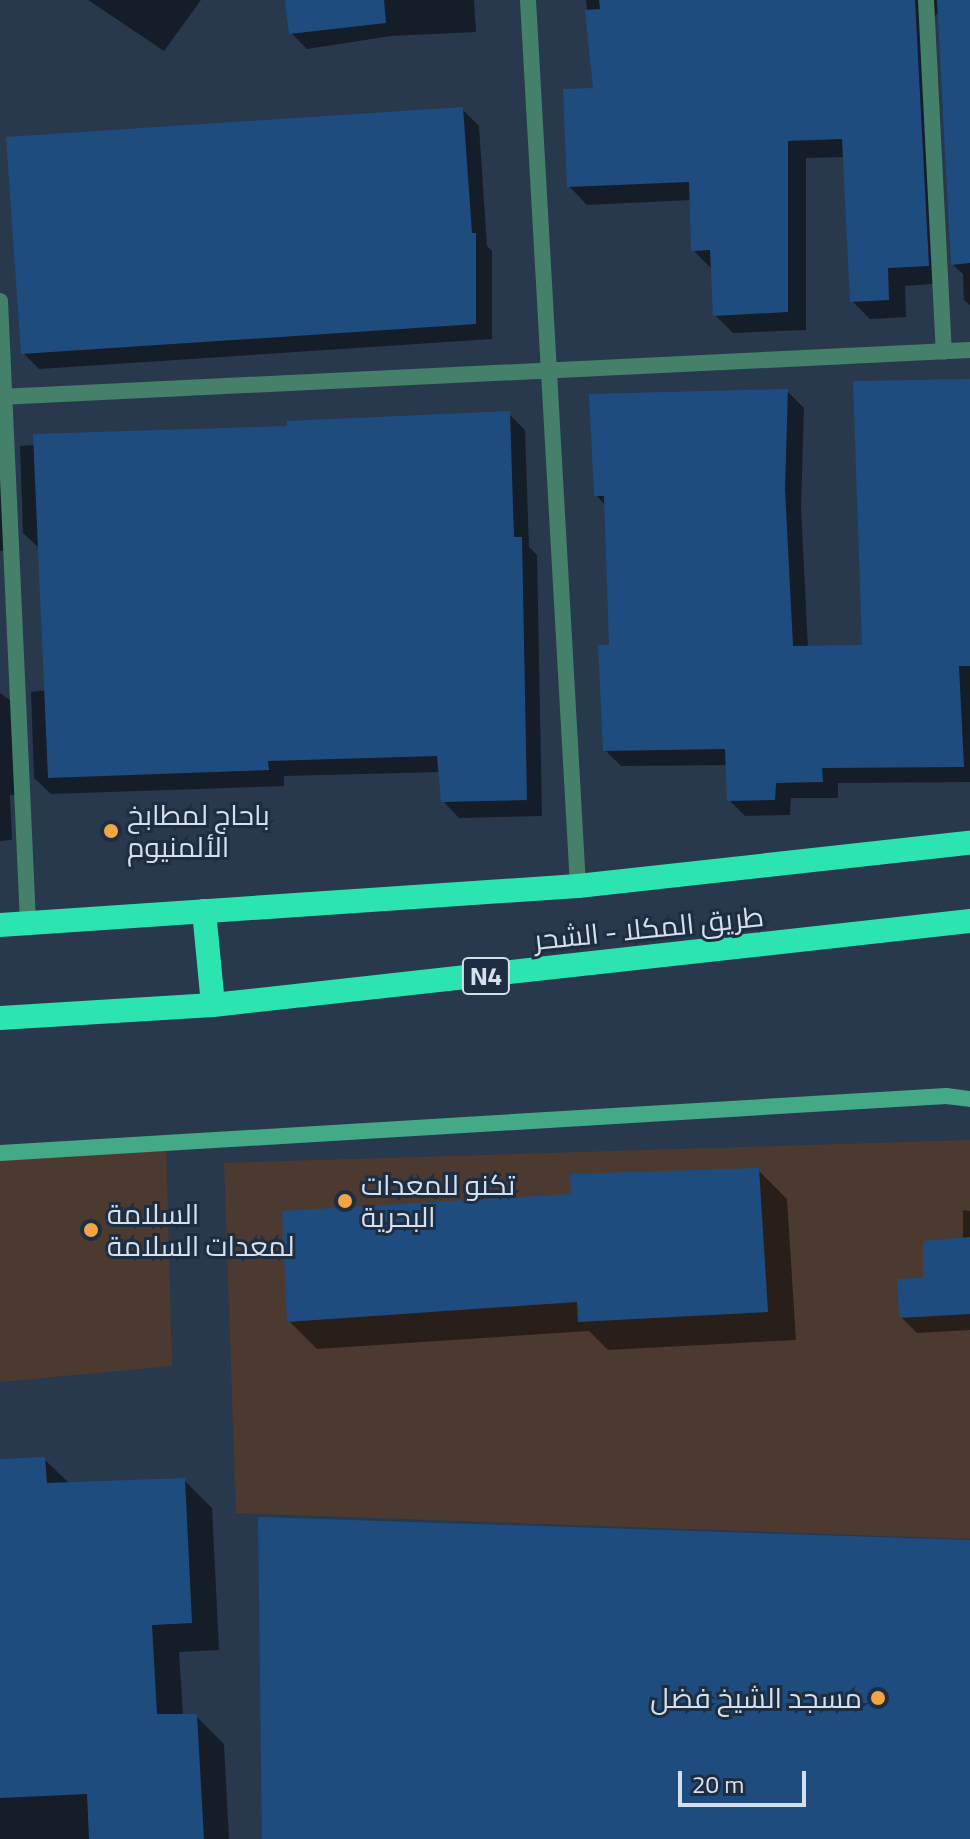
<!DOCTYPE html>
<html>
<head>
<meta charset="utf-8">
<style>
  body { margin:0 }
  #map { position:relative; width:970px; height:1839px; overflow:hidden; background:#28384d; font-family:Georgia,Cairo,serif }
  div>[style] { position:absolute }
  .commercial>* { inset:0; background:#4c3a31 }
  .shadow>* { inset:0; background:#0007 }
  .building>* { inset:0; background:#1f4c7f }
  .street>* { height:16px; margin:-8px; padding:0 8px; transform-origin:8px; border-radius:8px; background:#45806b }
  .secondary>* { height:16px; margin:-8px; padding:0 8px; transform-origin:8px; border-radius:8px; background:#43a987 }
  .highway>* { height:24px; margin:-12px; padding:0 12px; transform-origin:12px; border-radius:12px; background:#2be4b0 }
  .dots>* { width:22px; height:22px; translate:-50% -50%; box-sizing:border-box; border:4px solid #1e2e42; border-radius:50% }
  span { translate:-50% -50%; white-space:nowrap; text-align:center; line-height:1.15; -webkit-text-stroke:6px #1e2e42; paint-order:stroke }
  .shield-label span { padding:2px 6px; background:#1e2e42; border:2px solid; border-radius:6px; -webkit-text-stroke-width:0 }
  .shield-label { font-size:26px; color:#d6e0ed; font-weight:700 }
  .poi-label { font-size:28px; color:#d6e0ed }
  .left { translate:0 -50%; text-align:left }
  .right { translate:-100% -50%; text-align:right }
  .street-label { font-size:28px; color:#d6e0ed }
  .scale { position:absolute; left:678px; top:1771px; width:128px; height:36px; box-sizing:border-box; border:4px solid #d6e0ed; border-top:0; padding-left:10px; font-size:24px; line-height:28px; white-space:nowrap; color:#d6e0ed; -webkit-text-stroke:6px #1e2e42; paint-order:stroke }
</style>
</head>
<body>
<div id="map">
  <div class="commercial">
    <i style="clip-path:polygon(970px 1140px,970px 1539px,236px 1513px,224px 1163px)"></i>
    <i style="clip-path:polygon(166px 1143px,172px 1366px,0 1382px,0 1158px)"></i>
  </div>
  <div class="shadow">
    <i style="clip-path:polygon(88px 0,201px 0,164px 51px)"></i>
    <i style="clip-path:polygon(287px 0,474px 0,476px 32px,391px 36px,307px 49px,291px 33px)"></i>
    <i style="clip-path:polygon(586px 0,970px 0,970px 305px,964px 300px,963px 274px,952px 264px,940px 11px,932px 19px,946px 283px,905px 286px,906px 317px,870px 319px,852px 301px,845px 157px,806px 158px,806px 330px,733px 333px,715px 315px,711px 268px,693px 250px,691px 200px,587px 205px,569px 186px,595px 90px)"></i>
    <i style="clip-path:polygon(463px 110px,479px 126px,487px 246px,492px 251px,492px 339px,39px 369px,23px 353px)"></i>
    <i style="clip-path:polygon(970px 381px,970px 782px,838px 783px,838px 798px,791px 798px,790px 815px,745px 816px,729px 800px,728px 765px,621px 766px,605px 750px,611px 647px,606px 506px,596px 495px,787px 391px,804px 408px,801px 507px,808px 648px,864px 647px)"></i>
    <i style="clip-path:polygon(509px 414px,525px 430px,529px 547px,537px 555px,542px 816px,459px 818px,443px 801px,440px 772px,284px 776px,284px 786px,51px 794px,34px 778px,31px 692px,47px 690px,40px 549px,23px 533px,20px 446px)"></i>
    <i style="clip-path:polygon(0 452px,15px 550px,0 551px)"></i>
    <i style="clip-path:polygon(0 693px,22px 709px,26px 795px,10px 795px,12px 840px,0 841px)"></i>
    <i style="clip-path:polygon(758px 1170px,787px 1199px,796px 1340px,608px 1350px,589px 1331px,317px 1349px,289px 1321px,573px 1196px)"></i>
    <i style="clip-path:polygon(963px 1210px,970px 1211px,970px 1330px,917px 1333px,901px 1317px,963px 1240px)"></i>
    <i style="clip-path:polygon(44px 1459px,70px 1484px,184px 1480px,212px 1508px,219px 1650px,179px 1652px,183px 1716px,196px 1716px,224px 1744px,229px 1839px,0 1839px,0 1461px)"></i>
  </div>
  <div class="building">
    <i style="clip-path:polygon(285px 0,384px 0,386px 23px,289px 34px)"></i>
    <i style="clip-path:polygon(599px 0,915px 0,929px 266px,888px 268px,889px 300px,850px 302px,842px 139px,788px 141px,788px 312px,713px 316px,710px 250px,691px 251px,689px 182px,567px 187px,563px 89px,593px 88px,585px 10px,600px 9px)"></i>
    <i style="clip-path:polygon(937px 0,970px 0,970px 263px,951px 265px)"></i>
    <i style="clip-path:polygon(463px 107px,472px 233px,476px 233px,476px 324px,21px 354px,6px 137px)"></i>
    <i style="clip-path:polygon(970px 379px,970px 666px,959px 666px,964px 767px,822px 768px,823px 782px,776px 783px,775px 800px,727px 801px,725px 749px,603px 751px,598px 645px,609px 645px,604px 496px,594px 496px,589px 394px,788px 389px,785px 489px,793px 646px,862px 645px,853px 381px)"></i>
    <i style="clip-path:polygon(510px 411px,514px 537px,522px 537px,527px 800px,441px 802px,437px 756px,268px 761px,269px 770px,48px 778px,33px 434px,287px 426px,287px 421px)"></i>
    <i style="clip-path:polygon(759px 1168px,768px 1312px,578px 1322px,577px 1302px,287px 1322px,282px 1211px,571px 1194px,570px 1174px)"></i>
    <i style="clip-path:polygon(970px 1237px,970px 1314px,899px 1318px,897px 1279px,923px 1278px,923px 1241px)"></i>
    <i style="clip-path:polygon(45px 1457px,47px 1483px,185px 1478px,192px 1623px,152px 1625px,157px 1714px,197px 1714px,204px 1839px,89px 1839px,87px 1794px,0 1798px,0 1459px)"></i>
    <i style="clip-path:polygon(258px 1517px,970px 1540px,970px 1839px,262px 1839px)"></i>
  </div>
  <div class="street">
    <i style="left:528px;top:0;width:887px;rotate:86.77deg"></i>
    <i style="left:926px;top:0;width:352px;rotate:87.1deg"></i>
    <i style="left:0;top:301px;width:623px;rotate:87.42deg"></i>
    <i style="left:0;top:397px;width:971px;rotate:-2.77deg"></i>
  </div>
  <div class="secondary">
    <i style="left:0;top:1153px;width:948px;rotate:-3.45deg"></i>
    <i style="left:946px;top:1096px;width:24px;rotate:7deg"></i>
  </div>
  <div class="highway">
    <i style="left:204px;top:911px;width:94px;rotate:84.5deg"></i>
    <i style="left:0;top:925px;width:579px;rotate:-3.86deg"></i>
    <i style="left:578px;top:886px;width:394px;rotate:-6.3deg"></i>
    <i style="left:0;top:1018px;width:213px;rotate:-3.5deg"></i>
    <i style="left:213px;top:1005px;width:762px;rotate:-6.33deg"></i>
  </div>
  <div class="dots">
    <i style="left:111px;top:831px;background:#f3a443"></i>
    <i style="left:345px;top:1201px;background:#f3a443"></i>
    <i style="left:91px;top:1230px;background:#f3a443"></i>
    <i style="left:878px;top:1698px;background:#f3a443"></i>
  </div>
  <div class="shield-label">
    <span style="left:486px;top:976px">N4</span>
  </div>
  <div class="poi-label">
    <span class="left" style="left:127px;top:831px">باحاج لمطابخ<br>الألمنيوم</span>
    <span class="left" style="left:361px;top:1201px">تكنو للمعدات<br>البحرية</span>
    <span class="left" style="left:107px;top:1230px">السلامة<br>لمعدات السلامة</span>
    <span class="right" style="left:862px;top:1698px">مسجد الشيخ فضل</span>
  </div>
  <div class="street-label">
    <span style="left:649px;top:928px;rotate:-6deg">طريق المكلا - الشحر</span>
  </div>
  <div class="scale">20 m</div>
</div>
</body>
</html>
